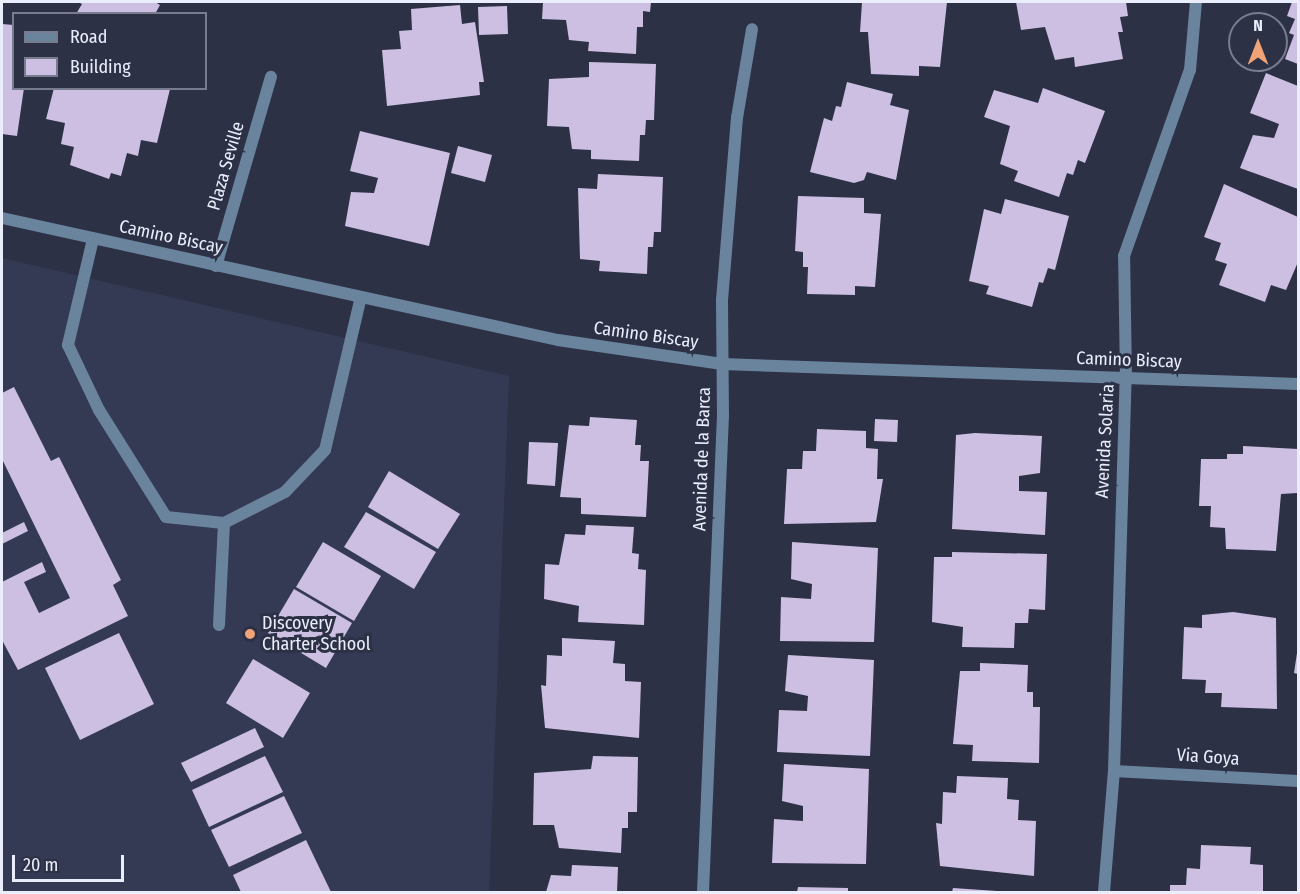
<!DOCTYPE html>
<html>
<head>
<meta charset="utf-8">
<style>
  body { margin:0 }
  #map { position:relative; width:1300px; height:894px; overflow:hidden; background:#2d3146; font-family:"Fira Sans Condensed",sans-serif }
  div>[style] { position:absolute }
  .built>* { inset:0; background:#353a54 }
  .building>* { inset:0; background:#ccbfe1 }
  .lane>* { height:12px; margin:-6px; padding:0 6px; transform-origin:6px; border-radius:6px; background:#6a849e }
  .street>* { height:12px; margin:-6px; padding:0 6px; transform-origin:6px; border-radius:6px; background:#6a849e }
  .dots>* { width:16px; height:16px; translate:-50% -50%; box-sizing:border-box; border:3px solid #2d3146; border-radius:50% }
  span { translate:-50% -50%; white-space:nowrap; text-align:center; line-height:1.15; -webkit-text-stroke:6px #2d3146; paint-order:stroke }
  .street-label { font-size:18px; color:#eaedfb }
  .poi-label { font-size:18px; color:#eaedfb }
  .left { translate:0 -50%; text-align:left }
  .frame { position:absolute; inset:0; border:3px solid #eaedfb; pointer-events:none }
  .legend { position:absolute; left:12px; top:12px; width:195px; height:78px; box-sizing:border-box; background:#2d3146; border:2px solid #797c8e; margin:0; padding:8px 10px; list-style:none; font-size:18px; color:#eaedfb }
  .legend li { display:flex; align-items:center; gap:12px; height:30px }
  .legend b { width:30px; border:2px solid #797c8e }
  .north { position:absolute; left:1228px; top:12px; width:60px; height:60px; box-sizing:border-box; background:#2d3146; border:2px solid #797c8e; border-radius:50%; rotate:0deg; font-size:16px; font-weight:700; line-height:24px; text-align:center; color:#eaedfb }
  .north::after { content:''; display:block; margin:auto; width:21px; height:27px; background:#efa376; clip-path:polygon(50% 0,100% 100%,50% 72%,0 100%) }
  .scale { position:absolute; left:12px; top:855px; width:112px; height:27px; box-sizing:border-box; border:3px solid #eaedfb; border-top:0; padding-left:8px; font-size:18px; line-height:21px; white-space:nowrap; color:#eaedfb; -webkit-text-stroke:4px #2d3146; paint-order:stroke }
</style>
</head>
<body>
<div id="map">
  <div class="built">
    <i style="clip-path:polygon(2px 258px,509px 376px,489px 892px,2px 892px)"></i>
  </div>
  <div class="building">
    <i style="clip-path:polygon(78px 2px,155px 2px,160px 5px,155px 14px,76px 14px,82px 4px)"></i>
    <i style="clip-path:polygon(543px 2px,651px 2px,650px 12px,643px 11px,643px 27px,637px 27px,636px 54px,588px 51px,589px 42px,569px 40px,566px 20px,542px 19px)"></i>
    <i style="clip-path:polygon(862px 2px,947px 2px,940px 67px,919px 66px,919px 76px,871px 74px,868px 32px,860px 32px)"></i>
    <i style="clip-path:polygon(1016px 2px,1126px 2px,1128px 16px,1120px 17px,1123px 32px,1118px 32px,1123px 59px,1075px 67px,1074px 57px,1055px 60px,1045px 27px,1021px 30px)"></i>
    <i style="clip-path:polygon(1292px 2px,1298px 2px,1298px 64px,1285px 59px,1294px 35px,1289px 33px,1295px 19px,1287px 16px)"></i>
    <i style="clip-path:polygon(460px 5px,462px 24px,475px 22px,484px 82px,479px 82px,480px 95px,387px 106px,382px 50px,401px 49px,399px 31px,412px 30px,411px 9px)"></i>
    <i style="clip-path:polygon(507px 6px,508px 34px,479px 35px,478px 7px)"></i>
    <i style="clip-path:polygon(2px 24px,14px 25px,14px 88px,24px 88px,17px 136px,2px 134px)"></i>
    <i style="clip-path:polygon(589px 62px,656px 64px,654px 120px,646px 120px,645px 135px,640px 135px,639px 161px,591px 159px,591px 150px,572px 149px,569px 127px,547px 126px,549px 79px,589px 77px)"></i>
    <i style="clip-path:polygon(1266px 73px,1298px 86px,1298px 189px,1240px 168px,1253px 135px,1274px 138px,1279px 124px,1250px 113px)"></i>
    <i style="clip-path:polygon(847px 82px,893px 94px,890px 105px,909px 110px,896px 180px,867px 172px,864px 180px,854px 183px,810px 172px,824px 118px,832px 121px,836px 106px,841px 107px)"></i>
    <i style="clip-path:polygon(54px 88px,170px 89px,157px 143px,141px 140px,138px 156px,127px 153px,121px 176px,111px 173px,109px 179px,70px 165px,74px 147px,61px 144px,65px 123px,46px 119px)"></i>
    <i style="clip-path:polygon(1043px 88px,1105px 111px,1085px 163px,1078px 160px,1073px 175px,1067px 173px,1059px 197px,1014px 181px,1018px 171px,1000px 164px,1010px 126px,984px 117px,994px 90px,1038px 103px)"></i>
    <i style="clip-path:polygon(360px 131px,450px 153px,429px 246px,345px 226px,351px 192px,374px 193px,378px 178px,350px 171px)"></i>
    <i style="clip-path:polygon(458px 146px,492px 155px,485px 182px,451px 173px)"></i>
    <i style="clip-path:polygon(598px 174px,663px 177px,661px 232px,654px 232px,653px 247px,648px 247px,647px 274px,599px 271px,600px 261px,580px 259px,578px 188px,597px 189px)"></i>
    <i style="clip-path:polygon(1224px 184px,1298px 217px,1298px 262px,1286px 290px,1271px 285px,1265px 302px,1219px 285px,1227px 264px,1215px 260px,1221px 243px,1204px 237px)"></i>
    <i style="clip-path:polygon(798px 196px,864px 198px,864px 213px,881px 214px,875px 287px,855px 286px,855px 295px,807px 294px,808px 267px,803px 267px,803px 252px,795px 251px)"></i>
    <i style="clip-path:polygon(1005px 199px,1069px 216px,1055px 270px,1048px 268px,1043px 283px,1039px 282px,1032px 307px,986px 294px,989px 286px,969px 281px,984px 209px,1001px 214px)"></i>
    <i style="clip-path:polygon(14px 387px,51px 461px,59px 457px,121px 580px,113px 585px,128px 616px,18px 670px,2px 640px,2px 582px,42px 562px,46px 572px,24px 582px,39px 613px,70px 598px,2px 459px,2px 393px)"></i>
    <i style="clip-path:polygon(590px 417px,637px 420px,635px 445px,641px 445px,640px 461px,649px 461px,646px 517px,581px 514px,581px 498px,560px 497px,569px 425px,589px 426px)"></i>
    <i style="clip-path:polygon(875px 419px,898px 420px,897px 442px,874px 441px)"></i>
    <i style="clip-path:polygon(817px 429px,866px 431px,866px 448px,878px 449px,877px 479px,883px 479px,876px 522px,784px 524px,787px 469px,802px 469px,803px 451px,816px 451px)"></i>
    <i style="clip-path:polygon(975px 433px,1042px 436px,1040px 473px,1019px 476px,1019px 491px,1047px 492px,1045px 535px,952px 529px,956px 435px)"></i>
    <i style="clip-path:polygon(529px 442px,558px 443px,555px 486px,527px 484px)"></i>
    <i style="clip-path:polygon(1243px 446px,1298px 449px,1297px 493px,1281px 494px,1276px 551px,1226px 549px,1225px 528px,1210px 527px,1211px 506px,1199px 506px,1201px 459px,1227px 459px,1227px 454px,1243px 454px)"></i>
    <i style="clip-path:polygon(389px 471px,460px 514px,438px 549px,368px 507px)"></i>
    <i style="clip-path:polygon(366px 512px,436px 552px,414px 589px,344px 547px)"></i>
    <i style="clip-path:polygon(24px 522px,28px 531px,2px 544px,2px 533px)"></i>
    <i style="clip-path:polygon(586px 525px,634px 527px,632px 553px,639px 554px,638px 569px,646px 570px,644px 625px,578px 622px,579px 606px,544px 599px,545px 564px,559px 565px,565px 534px,585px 535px)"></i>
    <i style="clip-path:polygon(323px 542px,381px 576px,354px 621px,296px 587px)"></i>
    <i style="clip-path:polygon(792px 542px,878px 548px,874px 642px,780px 641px,781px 597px,811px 599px,812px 584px,791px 579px)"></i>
    <i style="clip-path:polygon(952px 552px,1047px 554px,1045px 610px,1029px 609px,1028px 623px,1015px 623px,1014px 648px,962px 647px,963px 627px,932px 622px,934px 557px,952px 557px)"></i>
    <i style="clip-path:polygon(294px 589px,352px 623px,326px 668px,268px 633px)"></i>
    <i style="clip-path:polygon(1233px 612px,1276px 618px,1277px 709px,1221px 707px,1222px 693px,1205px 693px,1206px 680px,1182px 679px,1184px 627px,1202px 628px,1202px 615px)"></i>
    <i style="clip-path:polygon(119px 633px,154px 704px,80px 740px,45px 668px)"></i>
    <i style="clip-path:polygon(562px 638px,615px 641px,613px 663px,625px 664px,625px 681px,641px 682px,639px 738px,545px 728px,541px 685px,546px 686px,547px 655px,562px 656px)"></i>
    <i style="clip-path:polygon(1297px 653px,1298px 654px,1298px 674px,1294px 673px)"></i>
    <i style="clip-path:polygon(788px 655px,874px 660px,870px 756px,777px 752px,779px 710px,807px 711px,808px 696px,785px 691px)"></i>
    <i style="clip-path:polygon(253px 659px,310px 693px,283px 738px,226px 703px)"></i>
    <i style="clip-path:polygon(980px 663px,1028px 665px,1027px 692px,1033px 692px,1033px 707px,1040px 707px,1039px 763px,972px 761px,973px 745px,953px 744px,960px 671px,980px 671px)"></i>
    <i style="clip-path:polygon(255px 728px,264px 747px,191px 782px,181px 763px)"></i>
    <i style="clip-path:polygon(265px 756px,283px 792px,209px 827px,192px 790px)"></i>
    <i style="clip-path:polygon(593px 756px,638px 757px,637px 812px,628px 812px,628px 828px,622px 828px,621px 853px,559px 848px,554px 825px,533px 825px,534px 773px,591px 769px)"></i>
    <i style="clip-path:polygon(784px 764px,869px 769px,866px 864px,772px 863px,774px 819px,803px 821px,803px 806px,782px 801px)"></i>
    <i style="clip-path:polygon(957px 776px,1008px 778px,1007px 799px,1019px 800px,1018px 820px,1036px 821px,1034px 876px,940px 866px,936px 823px,942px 824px,943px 792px,956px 793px)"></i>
    <i style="clip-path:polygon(284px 796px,302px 833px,229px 867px,211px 830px)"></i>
    <i style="clip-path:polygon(306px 840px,331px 892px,241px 892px,233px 875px)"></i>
    <i style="clip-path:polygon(1201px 845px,1251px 847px,1250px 864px,1263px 865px,1263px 892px,1170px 892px,1170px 885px,1186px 885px,1187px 868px,1200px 869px)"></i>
    <i style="clip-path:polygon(572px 865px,618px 867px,617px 892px,546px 892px,551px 875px,571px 876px)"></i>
    <i style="clip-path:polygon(798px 887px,848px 888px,848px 892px,797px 892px)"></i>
    <i style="clip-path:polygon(953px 888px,997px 891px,997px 892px,952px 892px)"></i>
  </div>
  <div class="lane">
    <i style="left:93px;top:239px;width:109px;rotate:103.3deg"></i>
    <i style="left:68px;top:345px;width:72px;rotate:64.5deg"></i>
    <i style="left:99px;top:410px;width:126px;rotate:57.9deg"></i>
    <i style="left:166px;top:517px;width:58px;rotate:5.9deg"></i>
    <i style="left:224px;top:523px;width:68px;rotate:-26.9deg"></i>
    <i style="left:285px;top:492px;width:58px;rotate:-46.4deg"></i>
    <i style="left:325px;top:450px;width:157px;rotate:-76.8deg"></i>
    <i style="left:219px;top:625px;width:102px;rotate:-87.2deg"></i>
  </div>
  <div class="street">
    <i style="left:2px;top:218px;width:569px;rotate:12.38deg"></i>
    <i style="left:558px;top:340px;width:166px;rotate:8.3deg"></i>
    <i style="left:722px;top:364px;width:576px;rotate:1.99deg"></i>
    <i style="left:216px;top:266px;width:197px;rotate:-73.8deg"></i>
    <i style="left:1114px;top:771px;width:184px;rotate:3.1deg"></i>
    <i style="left:703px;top:892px;width:476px;rotate:-87.6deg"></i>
    <i style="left:723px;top:416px;width:116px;rotate:-90.5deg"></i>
    <i style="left:722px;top:300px;width:183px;rotate:-85.3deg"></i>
    <i style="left:737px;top:118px;width:90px;rotate:-80.4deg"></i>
    <i style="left:1104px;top:892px;width:121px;rotate:-85.3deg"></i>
    <i style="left:1114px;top:771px;width:393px;rotate:-88.3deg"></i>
    <i style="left:1126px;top:378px;width:122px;rotate:-90.9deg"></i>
    <i style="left:1124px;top:256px;width:197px;rotate:-70.5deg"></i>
    <i style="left:1190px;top:70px;width:68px;rotate:-85deg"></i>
  </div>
  <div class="dots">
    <i style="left:250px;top:634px;background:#efa376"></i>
  </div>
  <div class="street-label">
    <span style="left:226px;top:166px;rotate:-74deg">Plaza Seville</span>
    <span style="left:171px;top:237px;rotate:12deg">Camino Biscay</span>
    <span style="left:646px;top:335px;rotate:8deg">Camino Biscay</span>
    <span style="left:1129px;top:360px;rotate:2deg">Camino Biscay</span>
    <span style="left:1105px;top:441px;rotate:-87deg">Avenida Solaria</span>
    <span style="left:702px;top:459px;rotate:-88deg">Avenida de la Barca</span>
    <span style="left:1208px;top:757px;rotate:4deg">Via Goya</span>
  </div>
  <div class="poi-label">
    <span class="left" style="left:262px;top:634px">Discovery<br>Charter School</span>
  </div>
  <div class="frame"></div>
  <ul class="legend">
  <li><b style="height:8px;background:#6a849e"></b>Road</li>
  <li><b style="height:16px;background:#ccbfe1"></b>Building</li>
  </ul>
  <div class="north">N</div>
  <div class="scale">20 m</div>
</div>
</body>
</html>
